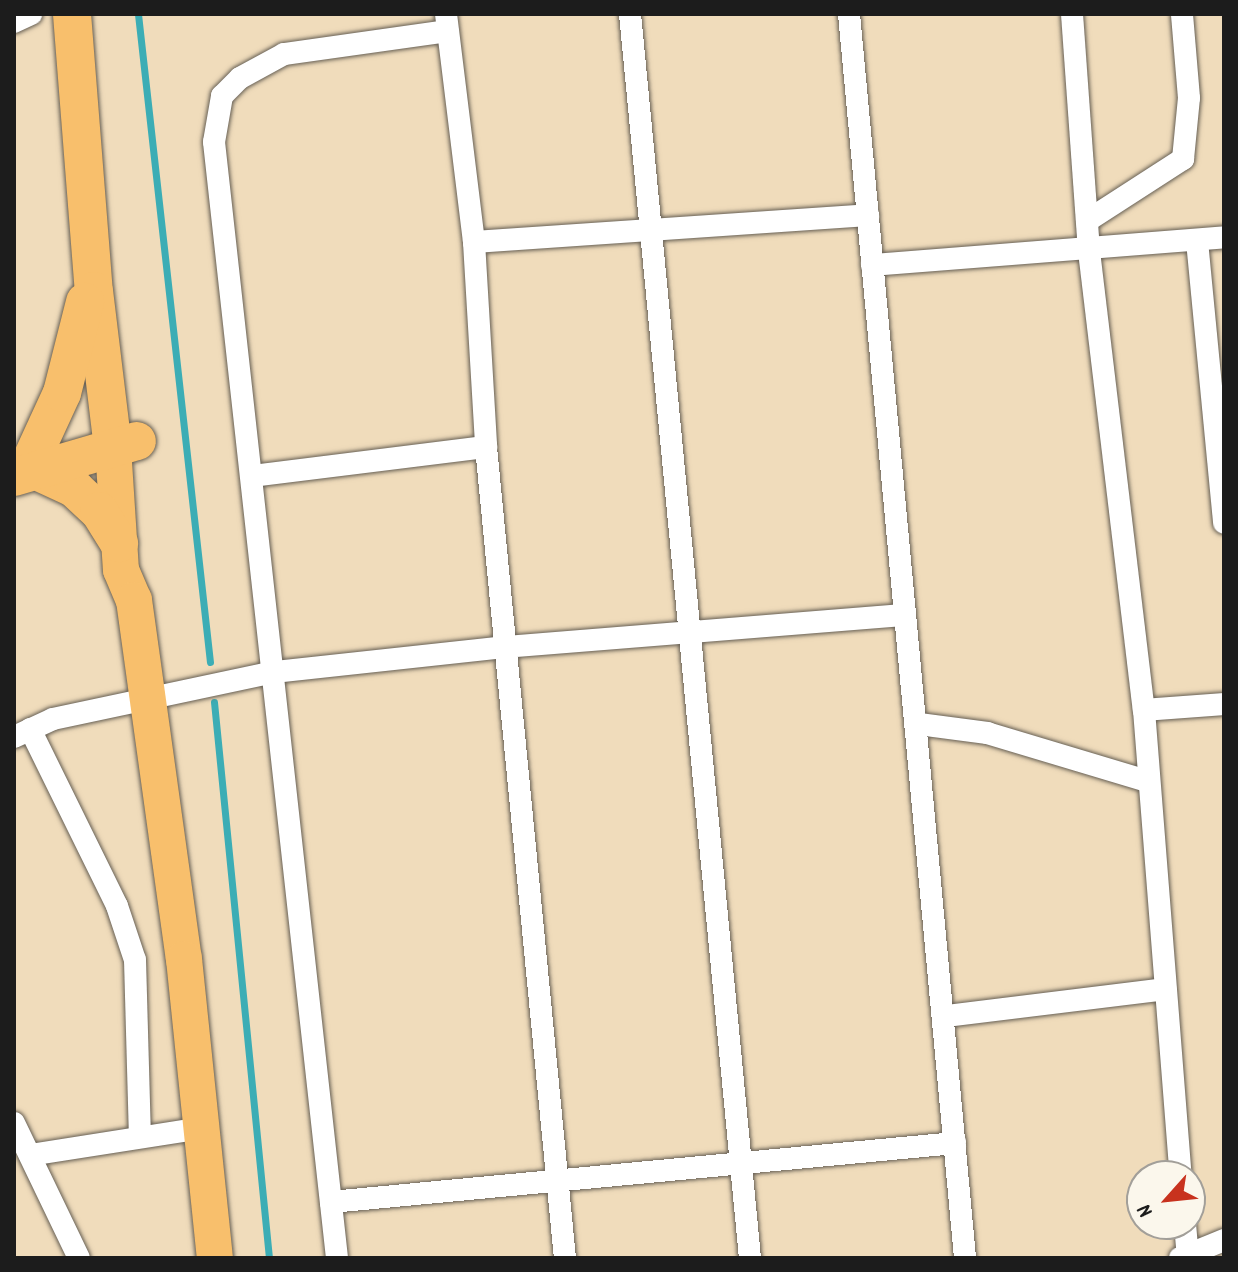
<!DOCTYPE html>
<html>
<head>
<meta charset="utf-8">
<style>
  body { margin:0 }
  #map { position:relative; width:1238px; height:1272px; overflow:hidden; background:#f0dcbb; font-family:Dekko,sans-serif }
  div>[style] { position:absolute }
  .stream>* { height:7px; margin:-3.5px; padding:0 3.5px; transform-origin:3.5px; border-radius:3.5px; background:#3cadb5 }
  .roads { filter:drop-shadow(0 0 2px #665f54) drop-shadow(0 0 2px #665f54) }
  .minor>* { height:22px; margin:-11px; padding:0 11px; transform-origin:11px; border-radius:11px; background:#fff }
  .primary>* { height:36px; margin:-18px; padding:0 18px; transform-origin:18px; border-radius:18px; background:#f8bf6c }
  .trunk>* { height:38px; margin:-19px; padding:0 19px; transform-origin:19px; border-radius:19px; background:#f8bf6c }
  span { translate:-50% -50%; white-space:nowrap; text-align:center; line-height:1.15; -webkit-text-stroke:8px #fbf7ec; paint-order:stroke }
  .frame { position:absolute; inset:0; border:16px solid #1c1c1c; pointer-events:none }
  .north { position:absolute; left:1126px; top:1160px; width:80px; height:80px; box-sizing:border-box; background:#fbf7ec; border:2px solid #a29f99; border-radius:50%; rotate:243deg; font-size:22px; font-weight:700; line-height:32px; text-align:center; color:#1c1c1c }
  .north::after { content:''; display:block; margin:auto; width:28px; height:36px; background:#c8321e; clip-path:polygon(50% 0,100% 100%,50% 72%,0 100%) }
</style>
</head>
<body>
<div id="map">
  <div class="stream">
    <i style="left:138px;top:14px;width:652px;rotate:83.66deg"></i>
    <i style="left:214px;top:702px;width:559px;rotate:84.35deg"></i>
  </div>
  <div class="roads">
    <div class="minor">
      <i style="left:446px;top:14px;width:230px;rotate:83deg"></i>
      <i style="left:474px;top:242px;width:205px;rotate:86.6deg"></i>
      <i style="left:486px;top:447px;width:815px;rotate:84.44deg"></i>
      <i style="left:630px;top:14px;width:1250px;rotate:84.49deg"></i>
      <i style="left:849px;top:14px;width:1249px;rotate:84.67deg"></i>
      <i style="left:1072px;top:14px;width:238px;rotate:85.9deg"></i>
      <i style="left:1089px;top:251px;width:462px;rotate:83.2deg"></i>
      <i style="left:1144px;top:710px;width:467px;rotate:85.5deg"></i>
      <i style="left:14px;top:22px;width:19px;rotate:-25deg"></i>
      <i style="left:1090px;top:219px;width:111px;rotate:-32.8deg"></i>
      <i style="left:1183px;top:159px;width:61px;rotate:-84.4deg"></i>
      <i style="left:1189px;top:98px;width:84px;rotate:-94.8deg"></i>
      <i style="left:1197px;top:241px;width:283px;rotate:84.5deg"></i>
      <i style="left:474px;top:242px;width:395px;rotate:-3.9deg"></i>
      <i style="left:872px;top:265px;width:353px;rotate:-4.5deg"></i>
      <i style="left:252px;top:476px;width:236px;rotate:-7.1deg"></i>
      <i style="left:1144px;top:710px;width:80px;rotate:-4.3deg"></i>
      <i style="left:919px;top:724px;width:69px;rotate:7.5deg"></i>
      <i style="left:987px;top:733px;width:167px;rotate:16.7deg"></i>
      <i style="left:30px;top:729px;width:197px;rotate:63.8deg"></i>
      <i style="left:117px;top:906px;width:57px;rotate:71.6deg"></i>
      <i style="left:135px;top:960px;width:174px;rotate:88.4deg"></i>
      <i style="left:14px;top:737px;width:43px;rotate:-24.8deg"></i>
      <i style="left:53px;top:719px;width:227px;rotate:-12deg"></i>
      <i style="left:275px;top:672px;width:231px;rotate:-6.2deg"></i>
      <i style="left:505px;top:647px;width:401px;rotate:-4.6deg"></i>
      <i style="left:946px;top:1016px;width:221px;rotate:-7deg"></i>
      <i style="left:14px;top:1123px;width:150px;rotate:64.3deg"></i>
      <i style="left:30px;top:1155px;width:175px;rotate:-8.9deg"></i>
      <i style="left:331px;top:1202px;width:627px;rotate:-5.4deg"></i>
      <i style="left:1185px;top:1224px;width:34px;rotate:85deg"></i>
      <i style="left:337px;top:1258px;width:1123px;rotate:-96.29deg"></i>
      <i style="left:214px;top:142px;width:47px;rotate:-80.1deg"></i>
      <i style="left:222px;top:96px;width:25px;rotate:-45deg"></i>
      <i style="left:240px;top:78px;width:50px;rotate:-28.6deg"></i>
      <i style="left:284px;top:54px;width:165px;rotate:-8deg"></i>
      <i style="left:1180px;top:1258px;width:48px;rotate:-22.2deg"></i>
    </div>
    <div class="primary">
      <i style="left:113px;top:447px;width:123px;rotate:86.3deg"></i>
      <i style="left:121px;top:570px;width:33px;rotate:67deg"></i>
      <i style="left:134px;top:600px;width:362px;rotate:82.1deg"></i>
      <i style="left:184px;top:959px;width:301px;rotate:84.1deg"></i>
    </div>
    <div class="trunk">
      <i style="left:72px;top:14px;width:278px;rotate:85.5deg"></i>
      <i style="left:94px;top:291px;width:157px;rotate:83.1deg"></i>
      <i style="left:33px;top:456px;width:69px;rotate:-65.3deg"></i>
      <i style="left:62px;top:393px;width:94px;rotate:-75.8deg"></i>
      <i style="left:39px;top:472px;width:40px;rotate:25deg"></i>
      <i style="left:75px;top:489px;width:33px;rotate:43deg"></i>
      <i style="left:99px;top:511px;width:38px;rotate:58deg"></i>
      <i style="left:14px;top:477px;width:128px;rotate:-16.3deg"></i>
    </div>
  </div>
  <div class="frame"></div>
  <div class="north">N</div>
</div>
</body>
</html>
